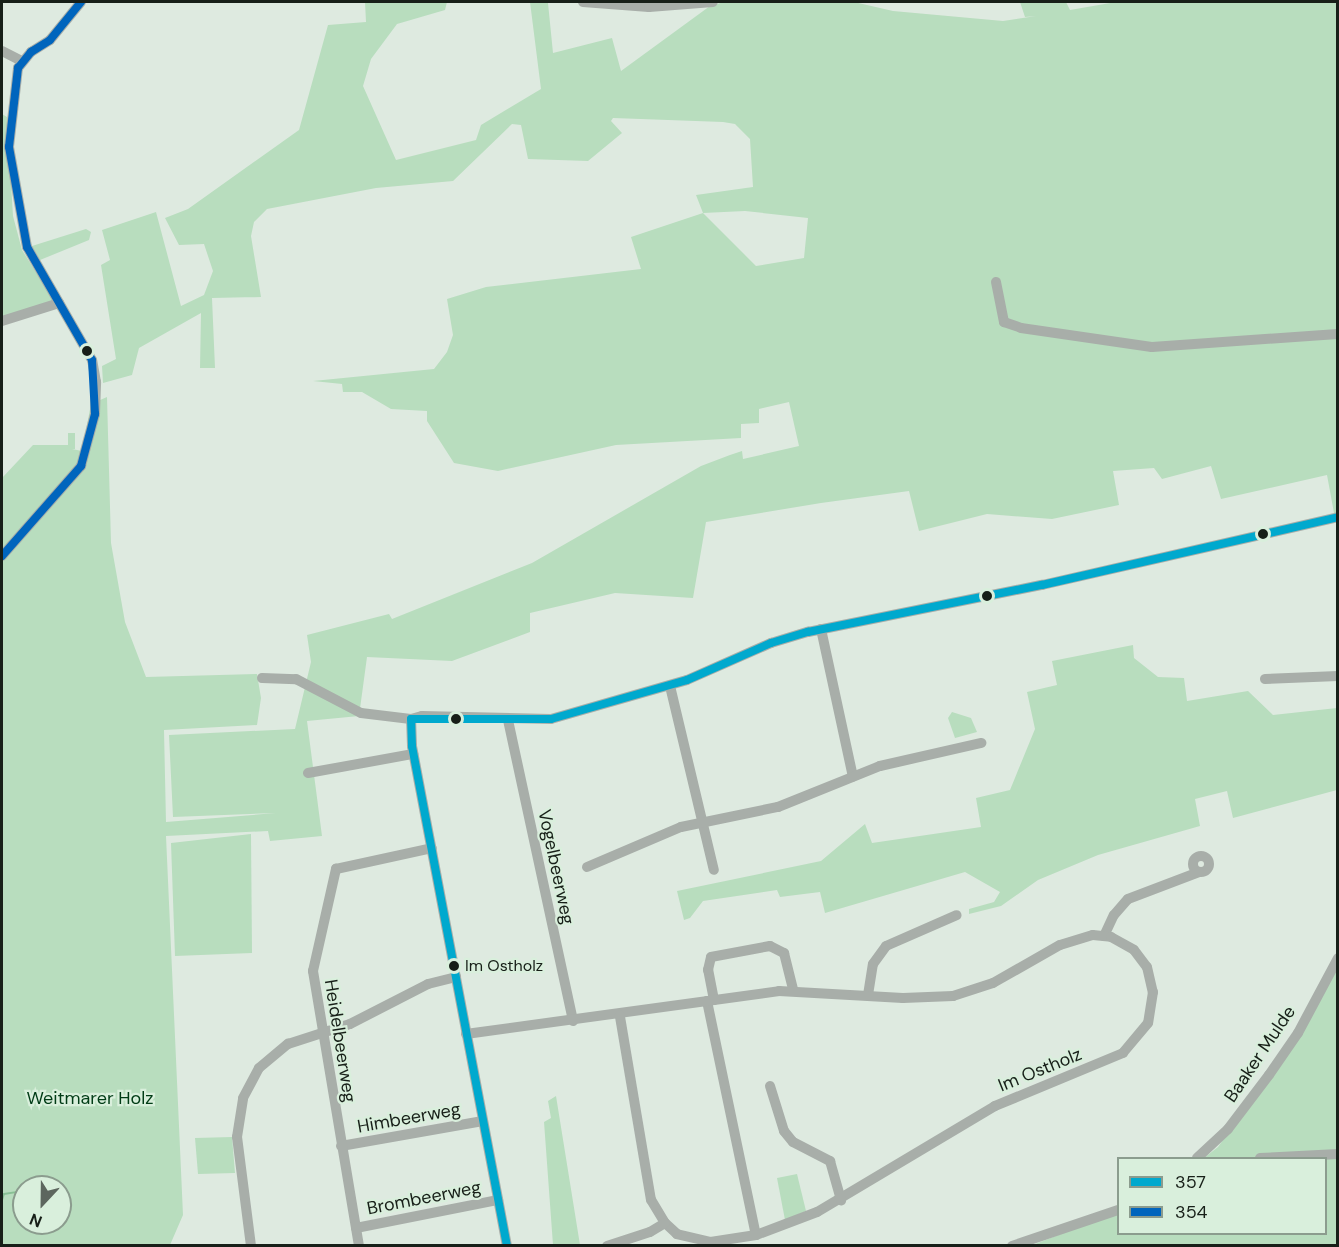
<!DOCTYPE html>
<html>
<head>
<meta charset="utf-8">
<style>
  body { margin:0 }
  #map { position:relative; width:1339px; height:1247px; overflow:hidden; background:#deeae0; font-family:"DM Sans",sans-serif }
  div>[style] { position:absolute }
  .green>* { inset:0; background:#b8ddbe }
  .stream>* { height:2px; margin:-1px; padding:0 1px; transform-origin:1px; border-radius:1px; background:#88c094 }
  .minor>* { height:10px; margin:-5px; padding:0 5px; transform-origin:5px; border-radius:5px; background:#a8aea9 }
  .minor>.ring { margin:-5px; padding:0; box-sizing:content-box; background:none; border:10px solid #a8aea9; border-radius:50% }
  .bus-1>* { height:8px; margin:-4px; padding:0 4px; transform-origin:4px; border-radius:4px; background:#00a9ce }
  .bus-2>* { height:8px; margin:-4px; padding:0 4px; transform-origin:4px; border-radius:4px; background:#0065bd }
  .dots>* { width:16px; height:16px; translate:-50% -50%; box-sizing:border-box; border:3px solid #d9efdc; border-radius:50% }
  span { translate:-50% -50%; white-space:nowrap; text-align:center; line-height:1.15; -webkit-text-stroke:4.5px #d9efdc; paint-order:stroke }
  .bus-label { font-size:16px; color:#171f18 }
  .left { translate:0 -50%; text-align:left }
  .street-label { font-size:18px; color:#171f18 }
  .park-label { font-size:18px; color:#013c16 }
  .frame { position:absolute; inset:0; border:3px solid #171f18; pointer-events:none }
  .legend { position:absolute; left:1117px; top:1157px; width:210px; height:78px; box-sizing:border-box; background:#d9efdc; border:2px solid #8b9c8e; margin:0; padding:8px 10px; list-style:none; font-size:18px; color:#171f18 }
  .legend li { display:flex; align-items:center; gap:12px; height:30px }
  .legend b { width:30px; border:2px solid #8b9c8e }
  .north { position:absolute; left:12px; top:1175px; width:60px; height:60px; box-sizing:border-box; background:#d9efdc; border:2px solid #8b9c8e; border-radius:50%; rotate:202deg; font-size:16px; font-weight:700; line-height:24px; text-align:center; color:#171f18 }
  .north::after { content:''; display:block; margin:auto; width:21px; height:27px; background:#5d665e; clip-path:polygon(50% 0,100% 100%,50% 72%,0 100%) }
</style>
</head>
<body>
<div id="map">
  <div class="green">
    <i style="clip-path:polygon(evenodd,365px 2px,447px 2px,445px 10px,397px 24px,371px 59px,363px 86px,396px 160px,476px 140px,481px 125px,541px 89px,530px 2px,548px 3px,553px 53px,612px 38px,621px 71px,710px 6px,724px 2px,854px 2px,893px 11px,1003px 21px,1036px 16px,1025px 17px,1020px 2px,1066px 2px,1070px 10px,1116px 2px,1337px 2px,1337px 513px,1334px 513px,1327px 475px,1221px 499px,1211px 466px,1162px 479px,1154px 468px,1113px 471px,1119px 505px,1052px 519px,987px 514px,919px 531px,909px 491px,821px 503px,706px 522px,693px 598px,615px 593px,530px 613px,530px 632px,452px 661px,367px 657px,359px 716px,307px 721px,322px 836px,270px 841px,268px 831px,166px 836px,183px 1215px,170px 1245px,2px 1245px,2px 478px,33px 445px,68px 445px,68px 433px,75px 433px,75px 449px,72px 449px,82px 451px,91px 404px,107px 397px,111px 543px,125px 622px,146px 677px,257px 674px,261px 698px,257px 725px,164px 730px,166px 822px,276px 813px,173px 817px,169px 735px,295px 729px,311px 662px,307px 635px,389px 614px,392px 619px,532px 563px,701px 466px,730px 455px,742px 451px,743px 459px,799px 446px,789px 402px,759px 409px,759px 423px,741px 424px,741px 438px,616px 445px,498px 471px,454px 463px,427px 421px,427px 411px,391px 409px,362px 392px,343px 392px,342px 384px,313px 381px,434px 369px,447px 352px,453px 335px,447px 299px,486px 287px,641px 269px,631px 237px,703px 213px,756px 266px,804px 258px,808px 218px,745px 211px,703px 213px,696px 195px,753px 187px,750px 139px,735px 124px,723px 122px,613px 118px,611px 121px,622px 133px,588px 161px,528px 159px,521px 125px,512px 124px,453px 181px,376px 188px,267px 209px,254px 222px,251px 236px,261px 297px,212px 298px,215px 368px,200px 368px,201px 313px,139px 348px,132px 375px,103px 383px,102px 366px,116px 359px,101px 265px,110px 260px,102px 230px,156px 212px,181px 306px,204px 295px,213px 271px,204px 244px,179px 245px,165px 218px,188px 209px,299px 130px,328px 25px,366px 22px,365px 2px,24px 1187px,60px 1187px,60px 1223px,24px 1223px,24px 1187px)"></i>
    <i style="clip-path:polygon(2px 114px,7px 117px,13px 216px,22px 250px,54px 301px,2px 318px)"></i>
    <i style="clip-path:polygon(86px 229px,91px 232px,89px 240px,40px 260px,32px 246px)"></i>
    <i style="clip-path:polygon(1133px 645px,1134px 658px,1158px 677px,1184px 678px,1187px 701px,1248px 691px,1273px 715px,1337px 708px,1337px 790px,1233px 818px,1227px 791px,1195px 799px,1200px 826px,1098px 855px,1038px 880px,1001px 906px,969px 914px,969px 909px,994px 902px,1000px 892px,965px 872px,825px 913px,820px 892px,780px 897px,777px 890px,703px 901px,690px 918px,684px 920px,677px 891px,821px 861px,865px 824px,872px 843px,981px 827px,976px 798px,1010px 790px,1035px 729px,1027px 692px,1057px 685px,1052px 661px)"></i>
    <i style="clip-path:polygon(952px 712px,971px 718px,977px 732px,955px 738px,948px 718px)"></i>
    <i style="clip-path:polygon(251px 834px,252px 953px,175px 956px,171px 843px)"></i>
    <i style="clip-path:polygon(1337px 966px,1337px 1245px,1030px 1246px,1118px 1212px,1118px 1234px,1326px 1234px,1326px 1158px,1204px 1158px,1218px 1147px,1299px 1034px)"></i>
    <i style="clip-path:polygon(556px 1096px,580px 1245px,553px 1245px,544px 1122px,551px 1118px,548px 1101px)"></i>
    <i style="clip-path:polygon(232px 1137px,235px 1173px,198px 1174px,195px 1138px)"></i>
    <i style="clip-path:polygon(797px 1174px,806px 1211px,785px 1220px,777px 1178px)"></i>
  </div>
  <div class="stream">
    <i style="left:2px;top:1200px;width:6px;rotate:-72deg"></i>
    <i style="left:4px;top:1194px;width:12px;rotate:-9deg"></i>
  </div>
  <div class="minor">
    <i style="left:583px;top:2px;width:66px;rotate:4.3deg"></i>
    <i style="left:649px;top:7px;width:64px;rotate:-4.5deg"></i>
    <i style="left:2px;top:51px;width:22px;rotate:27deg"></i>
    <i style="left:996px;top:282px;width:41px;rotate:78.7deg"></i>
    <i style="left:1004px;top:322px;width:18px;rotate:19deg"></i>
    <i style="left:1021px;top:328px;width:132px;rotate:8.3deg"></i>
    <i style="left:1152px;top:347px;width:186px;rotate:-4deg"></i>
    <i style="left:2px;top:321px;width:60px;rotate:-17.5deg"></i>
    <i style="left:2px;top:556px;width:120px;rotate:-48.7deg"></i>
    <i style="left:81px;top:466px;width:54px;rotate:-74.9deg"></i>
    <i style="left:95px;top:414px;width:32px;rotate:-88deg"></i>
    <i style="left:96px;top:382px;width:22px;rotate:-100deg"></i>
    <i style="left:92px;top:360px;width:130px;rotate:-119.9deg"></i>
    <i style="left:27px;top:247px;width:102px;rotate:-100.2deg"></i>
    <i style="left:9px;top:147px;width:80px;rotate:-83.5deg"></i>
    <i style="left:18px;top:68px;width:21px;rotate:-51deg"></i>
    <i style="left:31px;top:52px;width:22px;rotate:-32deg"></i>
    <i style="left:50px;top:40px;width:49px;rotate:-50.8deg"></i>
    <i style="left:821px;top:629px;width:151px;rotate:77.8deg"></i>
    <i style="left:262px;top:678px;width:34px;rotate:2deg"></i>
    <i style="left:296px;top:679px;width:73px;rotate:27.6deg"></i>
    <i style="left:361px;top:713px;width:50px;rotate:6.8deg"></i>
    <i style="left:1265px;top:679px;width:73px;rotate:-2.4deg"></i>
    <i style="left:670px;top:686px;width:189px;rotate:76.6deg"></i>
    <i style="left:508px;top:720px;width:308px;rotate:77.8deg"></i>
    <i style="left:308px;top:773px;width:107px;rotate:-10.3deg"></i>
    <i class="ring" style="left:1193px;top:856px;width:6px;height:6px"></i>
    <i style="left:587px;top:867px;width:102px;rotate:-23.1deg"></i>
    <i style="left:681px;top:827px;width:99px;rotate:-11.7deg"></i>
    <i style="left:778px;top:807px;width:110px;rotate:-21.9deg"></i>
    <i style="left:880px;top:766px;width:104px;rotate:-12.8deg"></i>
    <i style="left:1104px;top:936px;width:23px;rotate:-65deg"></i>
    <i style="left:1114px;top:915px;width:21px;rotate:-49deg"></i>
    <i style="left:1128px;top:899px;width:76px;rotate:-20.8deg"></i>
    <i style="left:868px;top:995px;width:31px;rotate:-81deg"></i>
    <i style="left:873px;top:964px;width:22px;rotate:-54deg"></i>
    <i style="left:886px;top:946px;width:77px;rotate:-23.6deg"></i>
    <i style="left:714px;top:1000px;width:31px;rotate:-101deg"></i>
    <i style="left:708px;top:970px;width:13px;rotate:-77deg"></i>
    <i style="left:711px;top:957px;width:60px;rotate:-10.6deg"></i>
    <i style="left:770px;top:946px;width:16px;rotate:27deg"></i>
    <i style="left:784px;top:953px;width:38px;rotate:76deg"></i>
    <i style="left:707px;top:1001px;width:239px;rotate:78.2deg"></i>
    <i style="left:466px;top:1034px;width:316px;rotate:-7.8deg"></i>
    <i style="left:779px;top:991px;width:124px;rotate:3.2deg"></i>
    <i style="left:903px;top:998px;width:50px;rotate:-2.3deg"></i>
    <i style="left:953px;top:996px;width:42px;rotate:-18deg"></i>
    <i style="left:993px;top:983px;width:77px;rotate:-29.6deg"></i>
    <i style="left:1060px;top:945px;width:34px;rotate:-17deg"></i>
    <i style="left:1093px;top:935px;width:18px;rotate:6deg"></i>
    <i style="left:1111px;top:937px;width:26px;rotate:29deg"></i>
    <i style="left:1134px;top:950px;width:21px;rotate:53deg"></i>
    <i style="left:1147px;top:967px;width:26px;rotate:77deg"></i>
    <i style="left:1153px;top:992px;width:31px;rotate:99deg"></i>
    <i style="left:1148px;top:1023px;width:39px;rotate:130deg"></i>
    <i style="left:1123px;top:1053px;width:139px;rotate:157.5deg"></i>
    <i style="left:995px;top:1106px;width:207px;rotate:149.2deg"></i>
    <i style="left:817px;top:1212px;width:65px;rotate:159.3deg"></i>
    <i style="left:756px;top:1235px;width:46px;rotate:171.2deg"></i>
    <i style="left:711px;top:1242px;width:35px;rotate:-167deg"></i>
    <i style="left:677px;top:1234px;width:16px;rotate:-137deg"></i>
    <i style="left:665px;top:1223px;width:27px;rotate:-121deg"></i>
    <i style="left:651px;top:1200px;width:187px;rotate:-99.6deg"></i>
    <i style="left:770px;top:1086px;width:47px;rotate:72.7deg"></i>
    <i style="left:784px;top:1131px;width:14px;rotate:51deg"></i>
    <i style="left:793px;top:1142px;width:42px;rotate:27.2deg"></i>
    <i style="left:830px;top:1161px;width:41px;rotate:74.2deg"></i>
    <i style="left:341px;top:1146px;width:144px;rotate:-10deg"></i>
    <i style="left:1197px;top:1158px;width:42px;rotate:-43.1deg"></i>
    <i style="left:1228px;top:1129px;width:68px;rotate:-52.8deg"></i>
    <i style="left:1269px;top:1075px;width:51px;rotate:-55.4deg"></i>
    <i style="left:1298px;top:1033px;width:85px;rotate:-61.9deg"></i>
    <i style="left:1260px;top:1158px;width:78px;rotate:-2.9deg"></i>
    <i style="left:356px;top:1228px;width:145px;rotate:-11.2deg"></i>
    <i style="left:251px;top:1246px;width:110px;rotate:-97.3deg"></i>
    <i style="left:237px;top:1137px;width:39px;rotate:-81deg"></i>
    <i style="left:243px;top:1098px;width:34px;rotate:-62deg"></i>
    <i style="left:259px;top:1068px;width:38px;rotate:-40deg"></i>
    <i style="left:288px;top:1044px;width:65px;rotate:-17.9deg"></i>
    <i style="left:350px;top:1024px;width:88px;rotate:-27.1deg"></i>
    <i style="left:428px;top:984px;width:29px;rotate:-14deg"></i>
    <i style="left:359px;top:1246px;width:279px;rotate:-99.5deg"></i>
    <i style="left:313px;top:971px;width:105px;rotate:-77.3deg"></i>
    <i style="left:336px;top:869px;width:98px;rotate:-12.3deg"></i>
    <i style="left:507px;top:1246px;width:509px;rotate:-100.76deg"></i>
    <i style="left:412px;top:746px;width:27px;rotate:-92deg"></i>
    <i style="left:411px;top:719px;width:11px;rotate:-15deg"></i>
    <i style="left:422px;top:716px;width:129px;rotate:1.3deg"></i>
    <i style="left:551px;top:719px;width:141px;rotate:-16deg"></i>
    <i style="left:687px;top:680px;width:92px;rotate:-23.8deg"></i>
    <i style="left:771px;top:643px;width:39px;rotate:-17deg"></i>
    <i style="left:808px;top:632px;width:239px;rotate:-11.4deg"></i>
    <i style="left:1042px;top:585px;width:304px;rotate:-12.9deg"></i>
    <i style="left:607px;top:1246px;width:45px;rotate:-18deg"></i>
    <i style="left:650px;top:1232px;width:17px;rotate:-31deg"></i>
    <i style="left:1012px;top:1246px;width:112px;rotate:-18.8deg"></i>
  </div>
  <div class="bus-1">
    <i style="left:507px;top:1246px;width:509px;rotate:-100.76deg"></i>
    <i style="left:412px;top:746px;width:27px;rotate:-92deg"></i>
    <i style="left:411px;top:719px;width:140px"></i>
    <i style="left:551px;top:719px;width:141px;rotate:-16deg"></i>
    <i style="left:687px;top:680px;width:92px;rotate:-23.8deg"></i>
    <i style="left:771px;top:643px;width:39px;rotate:-17deg"></i>
    <i style="left:808px;top:632px;width:239px;rotate:-11.4deg"></i>
    <i style="left:1042px;top:585px;width:304px;rotate:-12.9deg"></i>
  </div>
  <div class="bus-2">
    <i style="left:2px;top:556px;width:120px;rotate:-48.7deg"></i>
    <i style="left:81px;top:466px;width:54px;rotate:-74.9deg"></i>
    <i style="left:95px;top:414px;width:54px;rotate:-93.2deg"></i>
    <i style="left:92px;top:360px;width:130px;rotate:-119.9deg"></i>
    <i style="left:27px;top:247px;width:102px;rotate:-100.2deg"></i>
    <i style="left:9px;top:147px;width:80px;rotate:-83.5deg"></i>
    <i style="left:18px;top:68px;width:21px;rotate:-51deg"></i>
    <i style="left:31px;top:52px;width:22px;rotate:-32deg"></i>
    <i style="left:50px;top:40px;width:49px;rotate:-50.8deg"></i>
  </div>
  <div class="dots">
    <i style="left:87px;top:351px;background:#171f18"></i>
    <i style="left:1263px;top:534px;background:#171f18"></i>
    <i style="left:987px;top:596px;background:#171f18"></i>
    <i style="left:456px;top:719px;background:#171f18"></i>
    <i style="left:454px;top:966px;background:#171f18"></i>
  </div>
  <div class="bus-label">
    <span class="left" style="left:465px;top:966px">Im Ostholz</span>
  </div>
  <div class="street-label">
    <span style="left:556px;top:867px;rotate:78deg">Vogelbeerweg</span>
    <span style="left:340px;top:1041px;rotate:81deg">Heidelbeerweg</span>
    <span style="left:1260px;top:1054px;rotate:-56deg">Baaker Mulde</span>
    <span style="left:1040px;top:1070px;rotate:-22deg">Im Ostholz</span>
    <span style="left:409px;top:1118px;rotate:-10deg">Himbeerweg</span>
    <span style="left:424px;top:1198px;rotate:-11deg">Brombeerweg</span>
  </div>
  <div class="park-label">
    <span style="left:90px;top:1098px">Weitmarer Holz</span>
  </div>
  <div class="frame"></div>
  <ul class="legend">
  <li><b style="height:8px;background:#00a9ce"></b>357</li>
  <li><b style="height:8px;background:#0065bd"></b>354</li>
  </ul>
  <div class="north">N</div>
</div>
</body>
</html>
